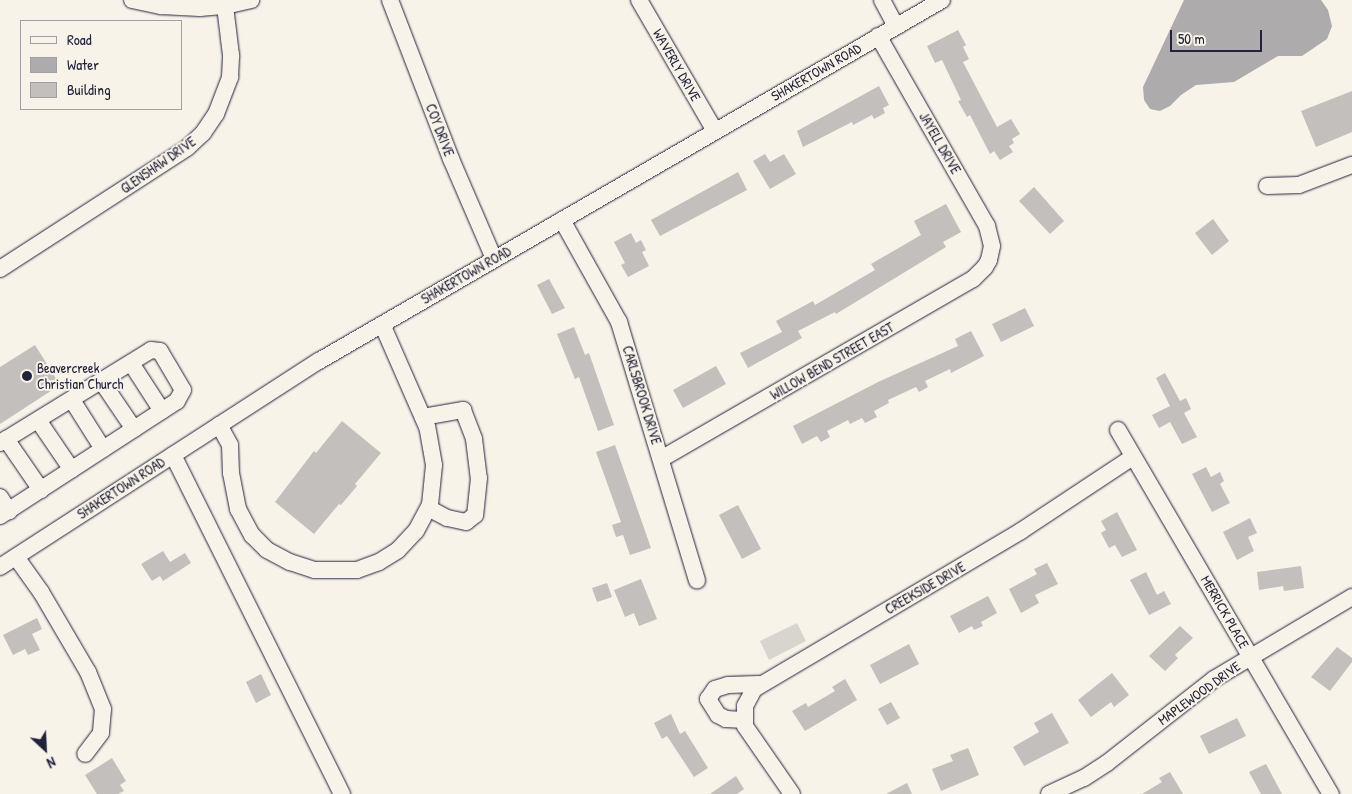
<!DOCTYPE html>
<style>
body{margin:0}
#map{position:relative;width:1352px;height:794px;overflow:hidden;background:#f7f3e8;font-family:"Patrick Hand",sans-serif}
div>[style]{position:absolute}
.green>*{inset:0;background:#d8d5cf}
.water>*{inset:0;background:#aeabad}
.building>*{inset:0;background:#c2bfbd}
.roads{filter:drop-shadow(0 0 1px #22223b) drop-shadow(0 0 1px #22223b)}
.minor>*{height:16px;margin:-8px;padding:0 8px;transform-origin:8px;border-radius:8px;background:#f7f3e8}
.dots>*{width:14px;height:14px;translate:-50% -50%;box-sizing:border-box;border:2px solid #f7f3e8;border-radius:50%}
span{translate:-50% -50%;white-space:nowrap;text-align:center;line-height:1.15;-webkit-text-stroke:4px #f7f3e8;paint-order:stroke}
.street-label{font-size:14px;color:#22223b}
.poi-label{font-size:14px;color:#22223b}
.left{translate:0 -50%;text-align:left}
.legend{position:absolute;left:20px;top:20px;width:162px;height:90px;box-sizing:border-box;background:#f7f3e8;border:1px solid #a29fa3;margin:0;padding:6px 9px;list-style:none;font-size:15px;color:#22223b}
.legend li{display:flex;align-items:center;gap:10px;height:25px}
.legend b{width:25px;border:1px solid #a29fa3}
.north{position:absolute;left:20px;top:724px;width:50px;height:50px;-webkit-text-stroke:4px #f7f3e8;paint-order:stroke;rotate:155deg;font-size:14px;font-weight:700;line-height:20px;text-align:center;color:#22223b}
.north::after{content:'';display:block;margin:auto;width:18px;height:22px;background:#22223b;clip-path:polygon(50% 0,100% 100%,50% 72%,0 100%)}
.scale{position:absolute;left:1170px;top:30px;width:92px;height:22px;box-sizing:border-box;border:2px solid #22223b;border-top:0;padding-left:6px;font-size:15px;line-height:18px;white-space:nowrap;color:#22223b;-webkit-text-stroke:4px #f7f3e8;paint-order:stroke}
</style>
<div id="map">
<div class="green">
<div style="clip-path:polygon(797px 623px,806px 641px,769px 660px,760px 641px)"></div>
</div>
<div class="water">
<div style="clip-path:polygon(1184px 0,1321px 0,1328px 10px,1332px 26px,1327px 39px,1302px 56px,1278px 56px,1234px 82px,1196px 85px,1181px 95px,1170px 106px,1160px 111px,1150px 109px,1144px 100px,1143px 87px)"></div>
</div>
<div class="building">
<div style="clip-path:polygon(958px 30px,966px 45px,963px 47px,969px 59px,963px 62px,997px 127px,1011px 119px,1020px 134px,1012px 139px,1014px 143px,1009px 146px,1013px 152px,1000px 160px,994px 151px,990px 154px,970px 115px,967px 117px,958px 101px,961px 100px,942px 60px,935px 63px,927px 46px)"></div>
<div style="clip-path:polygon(879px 86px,889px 105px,883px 108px,885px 113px,874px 119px,872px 115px,853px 125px,852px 122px,803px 147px,797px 131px)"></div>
<div style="clip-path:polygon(1352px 91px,1352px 132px,1316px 147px,1301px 111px)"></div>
<div style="clip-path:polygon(765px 154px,770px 162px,784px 154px,796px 174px,770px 189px,753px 161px)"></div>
<div style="clip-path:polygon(738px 172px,747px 190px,660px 236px,651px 220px)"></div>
<div style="clip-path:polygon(1034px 187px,1064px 221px,1050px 234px,1019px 201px)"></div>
<div style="clip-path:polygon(946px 204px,961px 232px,943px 242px,946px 247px,836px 314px,835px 312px,798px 331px,802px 338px,748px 368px,740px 353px,782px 332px,776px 321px,813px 301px,815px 305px,875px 270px,871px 264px,921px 235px,914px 221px)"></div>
<div style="clip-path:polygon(1213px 219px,1229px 241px,1212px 255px,1195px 233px)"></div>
<div style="clip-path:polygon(631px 233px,636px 243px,641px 240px,646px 250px,642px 252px,649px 266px,628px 277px,621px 265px,625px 263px,614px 242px)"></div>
<div style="clip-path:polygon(549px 279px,565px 308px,552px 314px,537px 285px)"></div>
<div style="clip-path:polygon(1025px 308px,1034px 326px,1001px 342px,992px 324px)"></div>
<div style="clip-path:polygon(574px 327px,585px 355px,589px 353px,614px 425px,598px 431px,579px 377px,575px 379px,557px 334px)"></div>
<div style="clip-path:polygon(971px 331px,984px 356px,951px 373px,950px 369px,925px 381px,928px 387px,919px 392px,916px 387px,888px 400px,889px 403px,874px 411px,877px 417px,865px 423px,862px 418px,850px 424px,848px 420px,827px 431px,830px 437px,821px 442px,817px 436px,802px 444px,793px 426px,878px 382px,958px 346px,955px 339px)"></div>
<div style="clip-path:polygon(35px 345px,60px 385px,0 424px,0 367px)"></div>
<div style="clip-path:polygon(716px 366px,726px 384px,683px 408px,673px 390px)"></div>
<div style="clip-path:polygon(1165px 373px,1180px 401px,1186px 398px,1191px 409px,1184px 413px,1197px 437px,1182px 444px,1170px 422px,1159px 428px,1152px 415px,1170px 406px,1156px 378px)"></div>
<div style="clip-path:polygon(342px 421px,381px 453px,355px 484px,357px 486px,341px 505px,339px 504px,314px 534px,275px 502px,314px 451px,316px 453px)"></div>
<div style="clip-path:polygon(615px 445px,651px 548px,630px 555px,623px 535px,616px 537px,612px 525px,621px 522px,596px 452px)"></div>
<div style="clip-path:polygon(1206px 467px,1211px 477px,1220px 472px,1224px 481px,1220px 484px,1230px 503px,1212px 512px,1192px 474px)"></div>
<div style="clip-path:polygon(738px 505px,761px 549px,742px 559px,719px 515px)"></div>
<div style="clip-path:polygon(1117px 512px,1137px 550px,1122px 557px,1115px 545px,1109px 548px,1101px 533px,1106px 530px,1101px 521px)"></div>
<div style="clip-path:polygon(1250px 518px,1257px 533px,1248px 537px,1254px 551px,1237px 560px,1223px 532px)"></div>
<div style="clip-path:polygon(163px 551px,170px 562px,185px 553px,191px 563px,163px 581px,160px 576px,152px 581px,141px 564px)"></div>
<div style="clip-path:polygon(1047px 563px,1058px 584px,1035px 595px,1039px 603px,1021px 613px,1009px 589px,1037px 574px,1034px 569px)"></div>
<div style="clip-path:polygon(1301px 566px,1304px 588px,1284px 591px,1283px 586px,1259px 590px,1257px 572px)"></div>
<div style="clip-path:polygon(1146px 572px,1157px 595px,1164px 591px,1171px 604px,1149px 615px,1130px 580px)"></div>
<div style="clip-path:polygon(641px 579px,657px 619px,639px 626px,634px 613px,625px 617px,614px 590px)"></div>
<div style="clip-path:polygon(607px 583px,612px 597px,597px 602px,592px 588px)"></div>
<div style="clip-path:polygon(988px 596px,997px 613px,981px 622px,983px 626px,974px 630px,972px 626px,959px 633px,950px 616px)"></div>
<div style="clip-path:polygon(37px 618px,42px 629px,32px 634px,40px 650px,28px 655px,25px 649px,13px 655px,3px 635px)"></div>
<div style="clip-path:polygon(1180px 626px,1193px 638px,1175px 655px,1178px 658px,1165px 671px,1149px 656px)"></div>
<div style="clip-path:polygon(909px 644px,919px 664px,880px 684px,870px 665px)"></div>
<div style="clip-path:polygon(1337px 647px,1352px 658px,1352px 662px,1330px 691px,1311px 677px)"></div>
<div style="clip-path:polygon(1112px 673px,1129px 695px,1114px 707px,1111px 702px,1091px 717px,1078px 700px)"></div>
<div style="clip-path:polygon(261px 674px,271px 695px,256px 703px,246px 682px)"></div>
<div style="clip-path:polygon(845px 679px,857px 700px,805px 731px,792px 711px,806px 703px,808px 707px,835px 691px,832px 687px)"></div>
<div style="clip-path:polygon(891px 702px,900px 718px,887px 725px,878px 709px)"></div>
<div style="clip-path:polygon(1052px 713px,1069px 743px,1024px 766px,1013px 747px,1039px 732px,1034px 723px)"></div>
<div style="clip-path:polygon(671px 714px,680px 734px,685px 731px,708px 768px,694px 777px,667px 736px,662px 739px,654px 723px)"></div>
<div style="clip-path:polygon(1237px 718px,1246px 736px,1209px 754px,1200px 736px)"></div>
<div style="clip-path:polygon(968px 748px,979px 775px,941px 791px,932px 769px,953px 761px,950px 755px)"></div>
<div style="clip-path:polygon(112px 758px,126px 781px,120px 785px,124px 791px,118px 794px,97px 794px,85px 775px)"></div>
<div style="clip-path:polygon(1266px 764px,1282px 794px,1261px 794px,1249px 772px)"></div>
<div style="clip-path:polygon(1170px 772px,1183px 794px,1142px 794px,1162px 782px,1159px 778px)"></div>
<div style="clip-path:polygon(736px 776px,744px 789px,737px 794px,710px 794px)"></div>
<div style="clip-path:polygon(907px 783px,912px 794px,886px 794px)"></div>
</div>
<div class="roads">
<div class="minor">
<div style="left:132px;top:0;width:30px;rotate:12deg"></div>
<div style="left:161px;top:6px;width:39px;rotate:3deg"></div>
<div style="left:200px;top:8px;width:25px;rotate:-5deg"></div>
<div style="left:225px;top:6px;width:27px;rotate:-13deg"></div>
<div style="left:390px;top:0;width:170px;rotate:69deg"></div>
<div style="left:451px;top:159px;width:109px;rotate:66.7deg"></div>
<div style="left:639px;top:0;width:151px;rotate:59.9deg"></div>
<div style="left:882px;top:0;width:30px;rotate:62deg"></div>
<div style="left:1267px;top:186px;width:32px;rotate:-2deg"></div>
<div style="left:1299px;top:185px;width:57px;rotate:-20.7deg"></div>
<div style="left:562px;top:220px;width:117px;rotate:60.8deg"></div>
<div style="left:619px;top:322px;width:270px;rotate:73.2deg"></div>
<div style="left:0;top:269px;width:223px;rotate:-32.9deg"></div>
<div style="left:187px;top:148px;width:22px;rotate:-43deg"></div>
<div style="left:203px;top:133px;width:23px;rotate:-56deg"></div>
<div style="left:216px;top:114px;width:40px;rotate:-69deg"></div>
<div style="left:230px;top:77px;width:22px;rotate:-87deg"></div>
<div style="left:231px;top:55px;width:49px;rotate:-97deg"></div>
<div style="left:131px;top:363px;width:57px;rotate:57.1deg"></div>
<div style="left:102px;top:382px;width:57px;rotate:55.8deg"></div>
<div style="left:72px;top:400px;width:58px;rotate:57.7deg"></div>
<div style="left:423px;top:417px;width:41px;rotate:-9.9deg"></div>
<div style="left:463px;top:410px;width:31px;rotate:69deg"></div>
<div style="left:474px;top:439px;width:39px;rotate:83deg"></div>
<div style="left:479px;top:478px;width:37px;rotate:96deg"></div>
<div style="left:475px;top:515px;width:11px;rotate:142deg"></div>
<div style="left:466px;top:522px;width:19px;rotate:-168deg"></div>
<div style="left:447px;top:518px;width:21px;rotate:-152deg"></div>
<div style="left:38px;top:420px;width:60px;rotate:55.8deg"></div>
<div style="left:219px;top:425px;width:23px;rotate:61deg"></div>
<div style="left:230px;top:445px;width:28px;rotate:88deg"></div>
<div style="left:231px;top:473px;width:37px;rotate:79deg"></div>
<div style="left:238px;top:509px;width:30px;rotate:62deg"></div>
<div style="left:252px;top:535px;width:21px;rotate:45deg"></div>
<div style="left:267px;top:550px;width:26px;rotate:28deg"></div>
<div style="left:290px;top:562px;width:26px;rotate:18deg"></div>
<div style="left:315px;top:570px;width:42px"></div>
<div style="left:357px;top:570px;width:23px;rotate:-20deg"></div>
<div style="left:379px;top:562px;width:22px;rotate:-32deg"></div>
<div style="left:398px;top:550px;width:26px;rotate:-47deg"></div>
<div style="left:416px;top:531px;width:30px;rotate:-62deg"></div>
<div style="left:430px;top:505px;width:40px;rotate:-84.3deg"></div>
<div style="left:434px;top:465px;width:39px;rotate:-100deg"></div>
<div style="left:427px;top:427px;width:112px;rotate:-113.6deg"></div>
<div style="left:1118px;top:430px;width:422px;rotate:59.7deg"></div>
<div style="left:6px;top:439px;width:62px;rotate:55.5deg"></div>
<div style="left:0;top:443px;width:177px;rotate:-31.6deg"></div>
<div style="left:151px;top:350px;width:9px;rotate:6deg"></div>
<div style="left:160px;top:351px;width:45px;rotate:59.5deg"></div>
<div style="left:183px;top:390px;width:13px;rotate:119deg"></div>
<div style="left:177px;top:401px;width:211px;rotate:147deg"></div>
<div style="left:173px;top:455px;width:379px;rotate:63.5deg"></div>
<div style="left:661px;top:459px;width:360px;rotate:-30deg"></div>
<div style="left:973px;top:279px;width:17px;rotate:-45deg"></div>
<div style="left:985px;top:267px;width:8px;rotate:-60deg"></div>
<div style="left:989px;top:260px;width:14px;rotate:-78deg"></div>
<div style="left:992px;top:246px;width:21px;rotate:-104deg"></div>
<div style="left:987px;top:226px;width:219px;rotate:-119.8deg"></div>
<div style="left:0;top:497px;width:17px;rotate:57deg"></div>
<div style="left:16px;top:557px;width:43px;rotate:54.5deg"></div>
<div style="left:41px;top:592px;width:93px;rotate:59.6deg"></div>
<div style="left:88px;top:672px;width:40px;rotate:68deg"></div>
<div style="left:103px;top:709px;width:24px;rotate:95deg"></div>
<div style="left:101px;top:733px;width:26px;rotate:127deg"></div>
<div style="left:0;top:567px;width:380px;rotate:-32.9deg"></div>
<div style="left:319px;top:361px;width:720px;rotate:-30.09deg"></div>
<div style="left:744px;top:720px;width:18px;rotate:-177deg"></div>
<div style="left:726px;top:719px;width:9px;rotate:-153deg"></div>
<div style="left:718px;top:715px;width:19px;rotate:-122deg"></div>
<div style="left:708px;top:699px;width:12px;rotate:-55deg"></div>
<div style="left:715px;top:689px;width:14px;rotate:-17deg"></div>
<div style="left:728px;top:685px;width:31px;rotate:-2deg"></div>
<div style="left:792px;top:794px;width:83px;rotate:-124.7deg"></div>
<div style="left:745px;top:726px;width:20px;rotate:-90deg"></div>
<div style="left:745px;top:706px;width:19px;rotate:-62deg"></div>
<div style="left:754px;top:689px;width:310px;rotate:-30.6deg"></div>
<div style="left:1021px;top:531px;width:134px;rotate:-33.5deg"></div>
<div style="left:1049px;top:794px;width:38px;rotate:-25deg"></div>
<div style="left:1084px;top:778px;width:27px;rotate:-33deg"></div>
<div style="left:1107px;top:763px;width:136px;rotate:-38.1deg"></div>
<div style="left:1214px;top:679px;width:161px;rotate:-30.7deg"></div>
</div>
</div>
<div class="dots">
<div style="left:27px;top:376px;background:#22223b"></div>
</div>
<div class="street-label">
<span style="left:677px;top:65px;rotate:60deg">WAVERLY DRIVE</span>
<span style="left:816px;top:72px;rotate:-30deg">SHAKERTOWN ROAD</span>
<span style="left:440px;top:130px;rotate:69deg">COY DRIVE</span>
<span style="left:940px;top:143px;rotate:60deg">JAYELL DRIVE</span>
<span style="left:158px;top:165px;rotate:-35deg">GLENSHAW DRIVE</span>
<span style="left:466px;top:275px;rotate:-30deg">SHAKERTOWN ROAD</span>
<span style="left:832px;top:361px;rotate:-30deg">WILLOW BEND STREET EAST</span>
<span style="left:642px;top:395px;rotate:73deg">CARLSBROOK DRIVE</span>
<span style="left:121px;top:488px;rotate:-33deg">SHAKERTOWN ROAD</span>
<span style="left:925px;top:588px;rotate:-30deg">CREEKSIDE DRIVE</span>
<span style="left:1225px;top:612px;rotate:60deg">MERRICK PLACE</span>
<span style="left:1199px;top:693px;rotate:-36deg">MAPLEWOOD DRIVE</span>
</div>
<div class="poi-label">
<span class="left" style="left:37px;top:376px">Beavercreek<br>Christian Church</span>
</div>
<ul class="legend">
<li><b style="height:6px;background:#f7f3e8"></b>Road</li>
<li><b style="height:14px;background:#aeabad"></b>Water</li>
<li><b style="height:14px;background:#c2bfbd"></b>Building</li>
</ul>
<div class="north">N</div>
<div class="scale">50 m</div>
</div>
